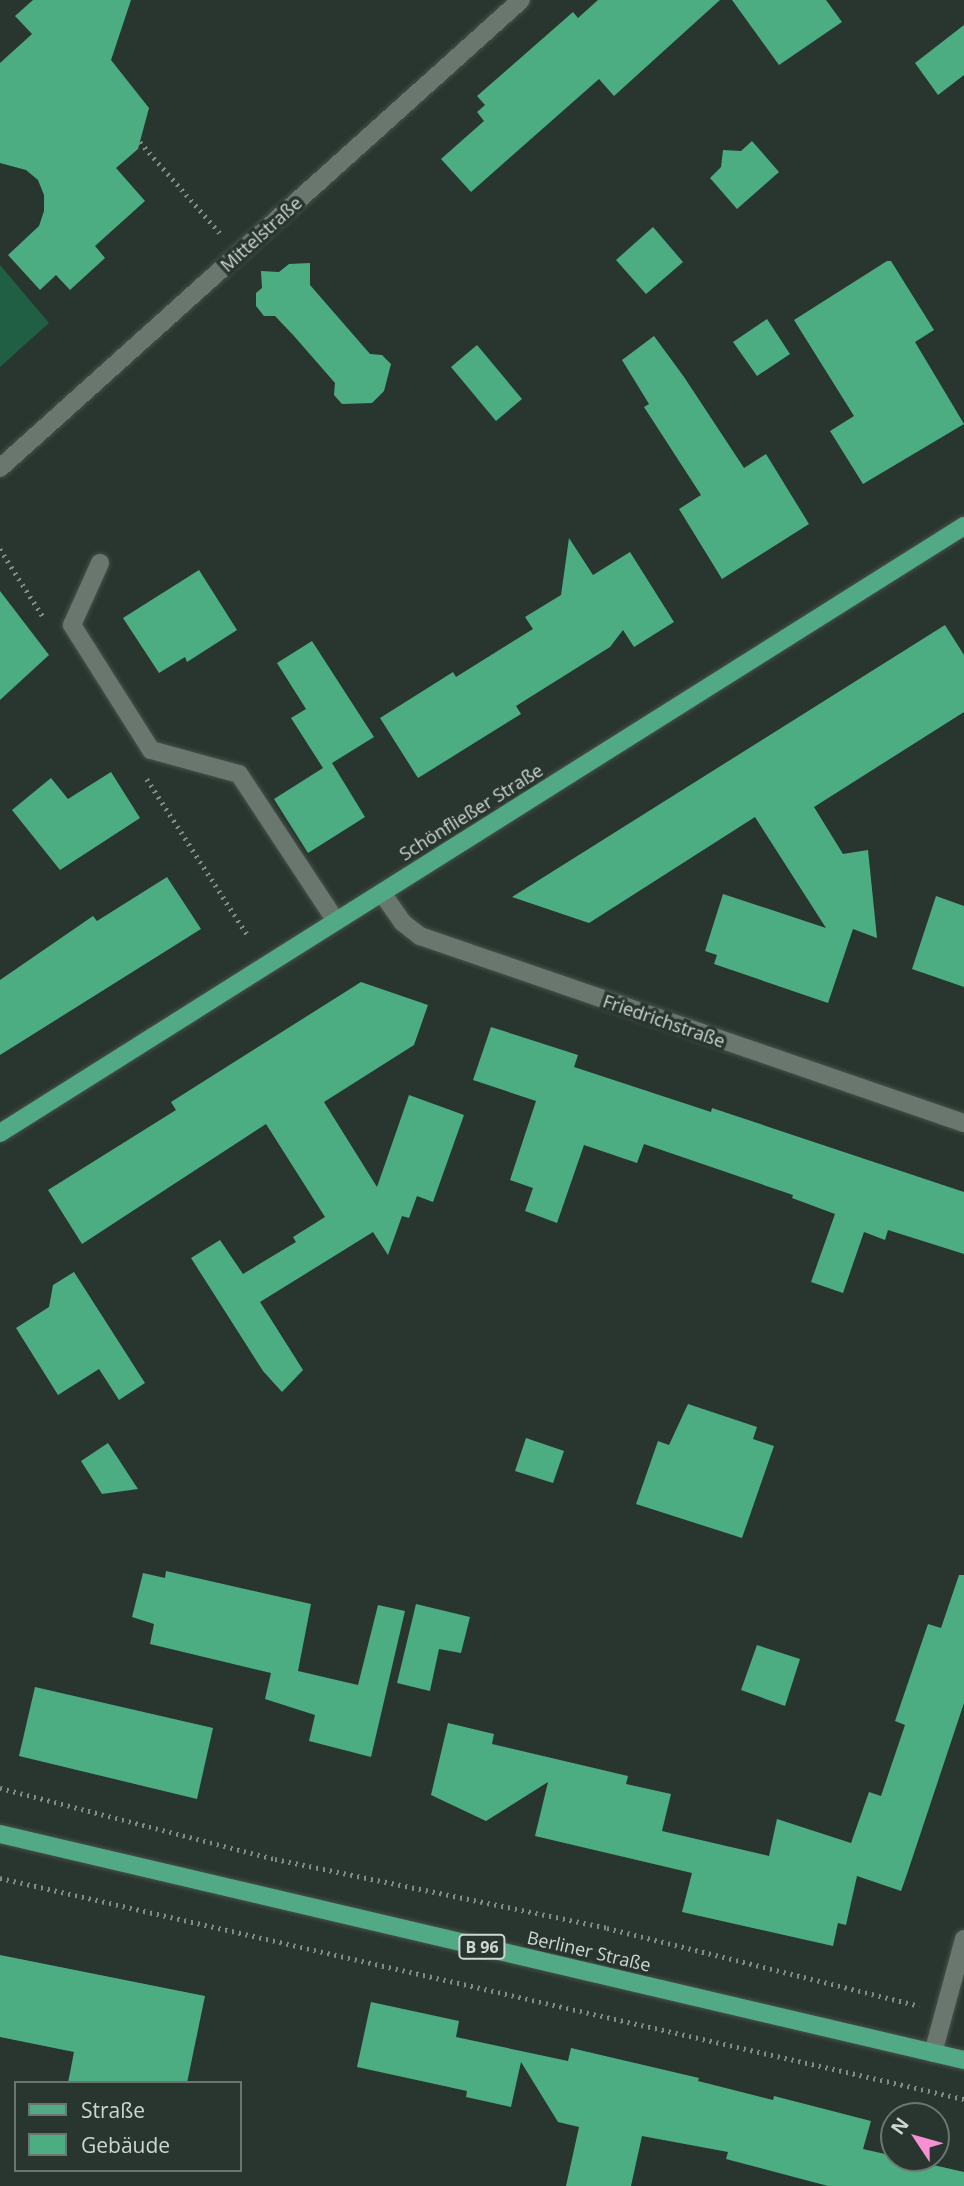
<!DOCTYPE html>
<meta charset="utf-8">
<style>
body{margin:0}
#map{position:relative;width:964px;height:2186px;overflow:hidden;background:#29362f;font-family:"Open Sans",sans-serif}
div>[style]{position:absolute}
.green>*{inset:0;background:#215f45}
.building>*{inset:0;background:#4dad82}
.path>*{height:4.5px;margin-top:-2.25px;transform-origin:0;background:repeating-linear-gradient(90deg,#828c86 0 2px,transparent 0 7px)}
.roads{filter:drop-shadow(0 0 2px #46514b) drop-shadow(0 0 2px #46514b)}
.minor>*{height:18px;margin:-9px;padding:0 9px;transform-origin:9px;border-radius:9px;background:#69776f}
.major>*{height:18px;margin:-9px;padding:0 9px;transform-origin:9px;border-radius:9px;background:#52a985}
span{translate:-50% -50%;white-space:nowrap;text-align:center;line-height:1.15;-webkit-text-stroke:7px #29362f;paint-order:stroke}
.shield-label span{padding:2px 5px;background:#29362f;border:2px solid;border-radius:5px;-webkit-text-stroke-width:0}
.shield-label{font-size:16px;color:#ced6d1;font-weight:700}
.street-label{font-size:18px;color:#ced6d1}
.legend{position:absolute;left:14px;top:2081px;width:228px;height:91px;box-sizing:border-box;background:#29362f;border:2px solid #6b7670;margin:0;padding:9px 12px;list-style:none;font-size:21px;color:#ced6d1}
.legend li{display:flex;align-items:center;gap:14px;height:35px}
.legend b{width:35px;border:2px solid #6b7670}
.north{position:absolute;left:880px;top:2102px;width:70px;height:70px;box-sizing:border-box;background:#29362f;border:2px solid #6b7670;border-radius:50%;rotate:306deg;font-size:19px;font-weight:700;line-height:28px;text-align:center;color:#ced6d1}
.north::after{content:'';display:block;margin:auto;width:24px;height:32px;background:#f590d1;clip-path:polygon(50% 0,100% 100%,50% 72%,0 100%)}
</style>
<div id="map">
<div class="green">
<div style="clip-path:polygon(0 265px,49px 323px,0 367px)"></div>
</div>
<div class="building">
<div style="clip-path:polygon(33px 0,131px 0,111px 60px,149px 108px,138px 149px,116px 168px,145px 201px,95px 246px,105px 258px,70px 290px,56px 275px,40px 290px,8px 255px,39px 226px,44px 211px,44px 195px,38px 180px,26px 170px,0 163px,0 63px,32px 34px,15px 16px)"></div>
<div style="clip-path:polygon(598px 0,720px 0,614px 96px,599px 79px,471px 192px,441px 159px,484px 121px,477px 112px,485px 105px,477px 96px,573px 12px,578px 18px)"></div>
<div style="clip-path:polygon(732px 0,826px 0,842px 22px,779px 65px)"></div>
<div style="clip-path:polygon(964px 25px,964px 75px,938px 95px,915px 63px)"></div>
<div style="clip-path:polygon(752px 141px,779px 172px,737px 209px,710px 178px,721px 167px,723px 150px,741px 151px)"></div>
<div style="clip-path:polygon(653px 227px,683px 262px,646px 294px,616px 260px)"></div>
<div style="clip-path:polygon(887px 261px,891px 261px,934px 330px,915px 342px,964px 424px,863px 484px,830px 431px,854px 416px,794px 320px)"></div>
<div style="clip-path:polygon(310px 263px,310px 285px,370px 354px,382px 355px,391px 364px,384px 391px,372px 403px,342px 404px,334px 395px,335px 383px,294px 336px,275px 316px,264px 316px,256px 306px,256px 293px,262px 288px,261px 271px,279px 272px,289px 264px)"></div>
<div style="clip-path:polygon(767px 319px,790px 354px,757px 376px,733px 342px)"></div>
<div style="clip-path:polygon(654px 336px,684px 377px,744px 468px,766px 454px,809px 524px,722px 579px,679px 509px,701px 495px,644px 407px,649px 404px,622px 360px)"></div>
<div style="clip-path:polygon(477px 345px,522px 399px,496px 421px,451px 367px)"></div>
<div style="clip-path:polygon(569px 538px,593px 575px,630px 552px,674px 622px,634px 647px,623px 630px,610px 647px,516px 706px,521px 714px,418px 778px,380px 718px,453px 672px,456px 677px,533px 629px,525px 617px,561px 595px)"></div>
<div style="clip-path:polygon(199px 570px,237px 630px,187px 662px,185px 657px,159px 673px,123px 618px)"></div>
<div style="clip-path:polygon(0 591px,49px 655px,0 700px)"></div>
<div style="clip-path:polygon(945px 625px,964px 655px,964px 712px,814px 807px,843px 854px,868px 850px,877px 938px,853px 929px,828px 1003px,714px 964px,717px 955px,705px 951px,723px 894px,826px 928px,755px 817px,589px 923px,512px 897px)"></div>
<div style="clip-path:polygon(312px 641px,374px 737px,332px 763px,365px 817px,308px 853px,274px 799px,323px 768px,291px 718px,306px 709px,277px 663px)"></div>
<div style="clip-path:polygon(111px 772px,140px 818px,60px 870px,12px 810px,51px 778px,68px 799px)"></div>
<div style="clip-path:polygon(167px 877px,201px 929px,0 1055px,0 980px,93px 916px,97px 921px)"></div>
<div style="clip-path:polygon(936px 896px,964px 906px,964px 987px,912px 969px)"></div>
<div style="clip-path:polygon(361px 982px,428px 1005px,414px 1045px,324px 1102px,377px 1187px,409px 1095px,464px 1115px,433px 1202px,417px 1196px,409px 1218px,402px 1216px,388px 1255px,373px 1232px,260px 1302px,303px 1370px,282px 1392px,263px 1371px,191px 1258px,220px 1240px,243px 1274px,296px 1242px,293px 1237px,325px 1217px,266px 1124px,82px 1244px,48px 1190px,176px 1110px,171px 1102px)"></div>
<div style="clip-path:polygon(491px 1027px,578px 1055px,574px 1067px,711px 1112px,712px 1108px,964px 1192px,964px 1254px,888px 1230px,885px 1240px,864px 1232px,843px 1293px,811px 1282px,835px 1214px,792px 1198px,793px 1195px,644px 1144px,637px 1163px,584px 1145px,557px 1223px,525px 1211px,533px 1188px,510px 1180px,536px 1101px,473px 1080px)"></div>
<div style="clip-path:polygon(74px 1272px,145px 1383px,119px 1400px,99px 1369px,58px 1395px,16px 1328px,49px 1307px,53px 1285px)"></div>
<div style="clip-path:polygon(688px 1404px,757px 1427px,753px 1439px,774px 1446px,742px 1538px,636px 1504px,658px 1441px,669px 1445px)"></div>
<div style="clip-path:polygon(526px 1438px,564px 1451px,553px 1483px,515px 1471px)"></div>
<div style="clip-path:polygon(108px 1443px,138px 1489px,102px 1494px,81px 1461px)"></div>
<div style="clip-path:polygon(166px 1571px,311px 1604px,298px 1671px,358px 1685px,378px 1605px,405px 1611px,371px 1757px,309px 1741px,315px 1715px,265px 1699px,271px 1673px,150px 1644px,154px 1624px,132px 1617px,143px 1573px,165px 1578px)"></div>
<div style="clip-path:polygon(959px 1575px,964px 1575px,964px 1703px,906px 1877px,901px 1891px,857px 1876px,846px 1925px,838px 1923px,833px 1946px,682px 1912px,692px 1873px,535px 1836px,548px 1782px,486px 1821px,431px 1795px,448px 1723px,494px 1734px,492px 1744px,628px 1776px,626px 1784px,671px 1794px,662px 1831px,769px 1856px,777px 1819px,851px 1843px,869px 1792px,881px 1796px,905px 1725px,895px 1721px,928px 1624px,941px 1628px)"></div>
<div style="clip-path:polygon(416px 1604px,470px 1617px,461px 1653px,439px 1649px,430px 1691px,397px 1683px)"></div>
<div style="clip-path:polygon(757px 1645px,800px 1659px,785px 1706px,741px 1690px)"></div>
<div style="clip-path:polygon(35px 1687px,213px 1728px,197px 1799px,19px 1756px)"></div>
<div style="clip-path:polygon(0 1955px,205px 1996px,187px 2083px,68px 2083px,74px 2052px,0 2037px)"></div>
<div style="clip-path:polygon(371px 2002px,459px 2021px,456px 2037px,568px 2061px,571px 2048px,699px 2078px,698px 2081px,773px 2100px,774px 2096px,871px 2121px,863px 2149px,964px 2172px,964px 2186px,828px 2186px,726px 2159px,728px 2152px,642px 2136px,631px 2186px,566px 2186px,579px 2127px,558px 2122px,521px 2062px,511px 2107px,466px 2097px,467px 2091px,357px 2067px)"></div>
</div>
<div class="path">
<div style="left:140px;top:142px;width:121px;rotate:48.7deg"></div>
<div style="left:0;top:549px;width:82px;rotate:57.5deg"></div>
<div style="left:147px;top:779px;width:188px;rotate:57.2deg"></div>
<div style="left:0;top:1788px;width:284px;rotate:14.5deg"></div>
<div style="left:275px;top:1859px;width:339px;rotate:11.7deg"></div>
<div style="left:607px;top:1928px;width:322px;rotate:14deg"></div>
<div style="left:0;top:1878px;width:989px;rotate:12.91deg"></div>
</div>
<div class="roads">
<div class="minor">
<div style="left:0;top:468px;width:700px;rotate:-41.93deg"></div>
<div style="left:100px;top:563px;width:68px;rotate:114.3deg"></div>
<div style="left:72px;top:625px;width:148px;rotate:57.7deg"></div>
<div style="left:151px;top:750px;width:91px;rotate:15.3deg"></div>
<div style="left:239px;top:774px;width:176px;rotate:56.6deg"></div>
<div style="left:382px;top:893px;width:35px;rotate:55deg"></div>
<div style="left:402px;top:922px;width:23px;rotate:38deg"></div>
<div style="left:420px;top:936px;width:575px;rotate:18.97deg"></div>
<div style="left:933px;top:2053px;width:118px;rotate:-74.8deg"></div>
</div>
<div class="major">
<div style="left:0;top:1133px;width:1139px;rotate:-32.2deg"></div>
<div style="left:0;top:1834px;width:990px;rotate:13.19deg"></div>
</div>
</div>
<div class="shield-label">
<span style="left:482px;top:1947px">B 96</span>
</div>
<div class="street-label">
<span style="left:261px;top:234px;rotate:-42deg">Mittelstraße</span>
<span style="left:471px;top:812px;rotate:-32deg">Schönfließer Straße</span>
<span style="left:664px;top:1021px;rotate:19deg">Friedrichstraße</span>
<span style="left:589px;top:1951px;rotate:13deg">Berliner Straße</span>
</div>
<ul class="legend">
<li><b style="height:9px;background:#52a985"></b>Straße</li>
<li><b style="height:19px;background:#4dad82"></b>Gebäude</li>
</ul>
<div class="north">N</div>
</div>
